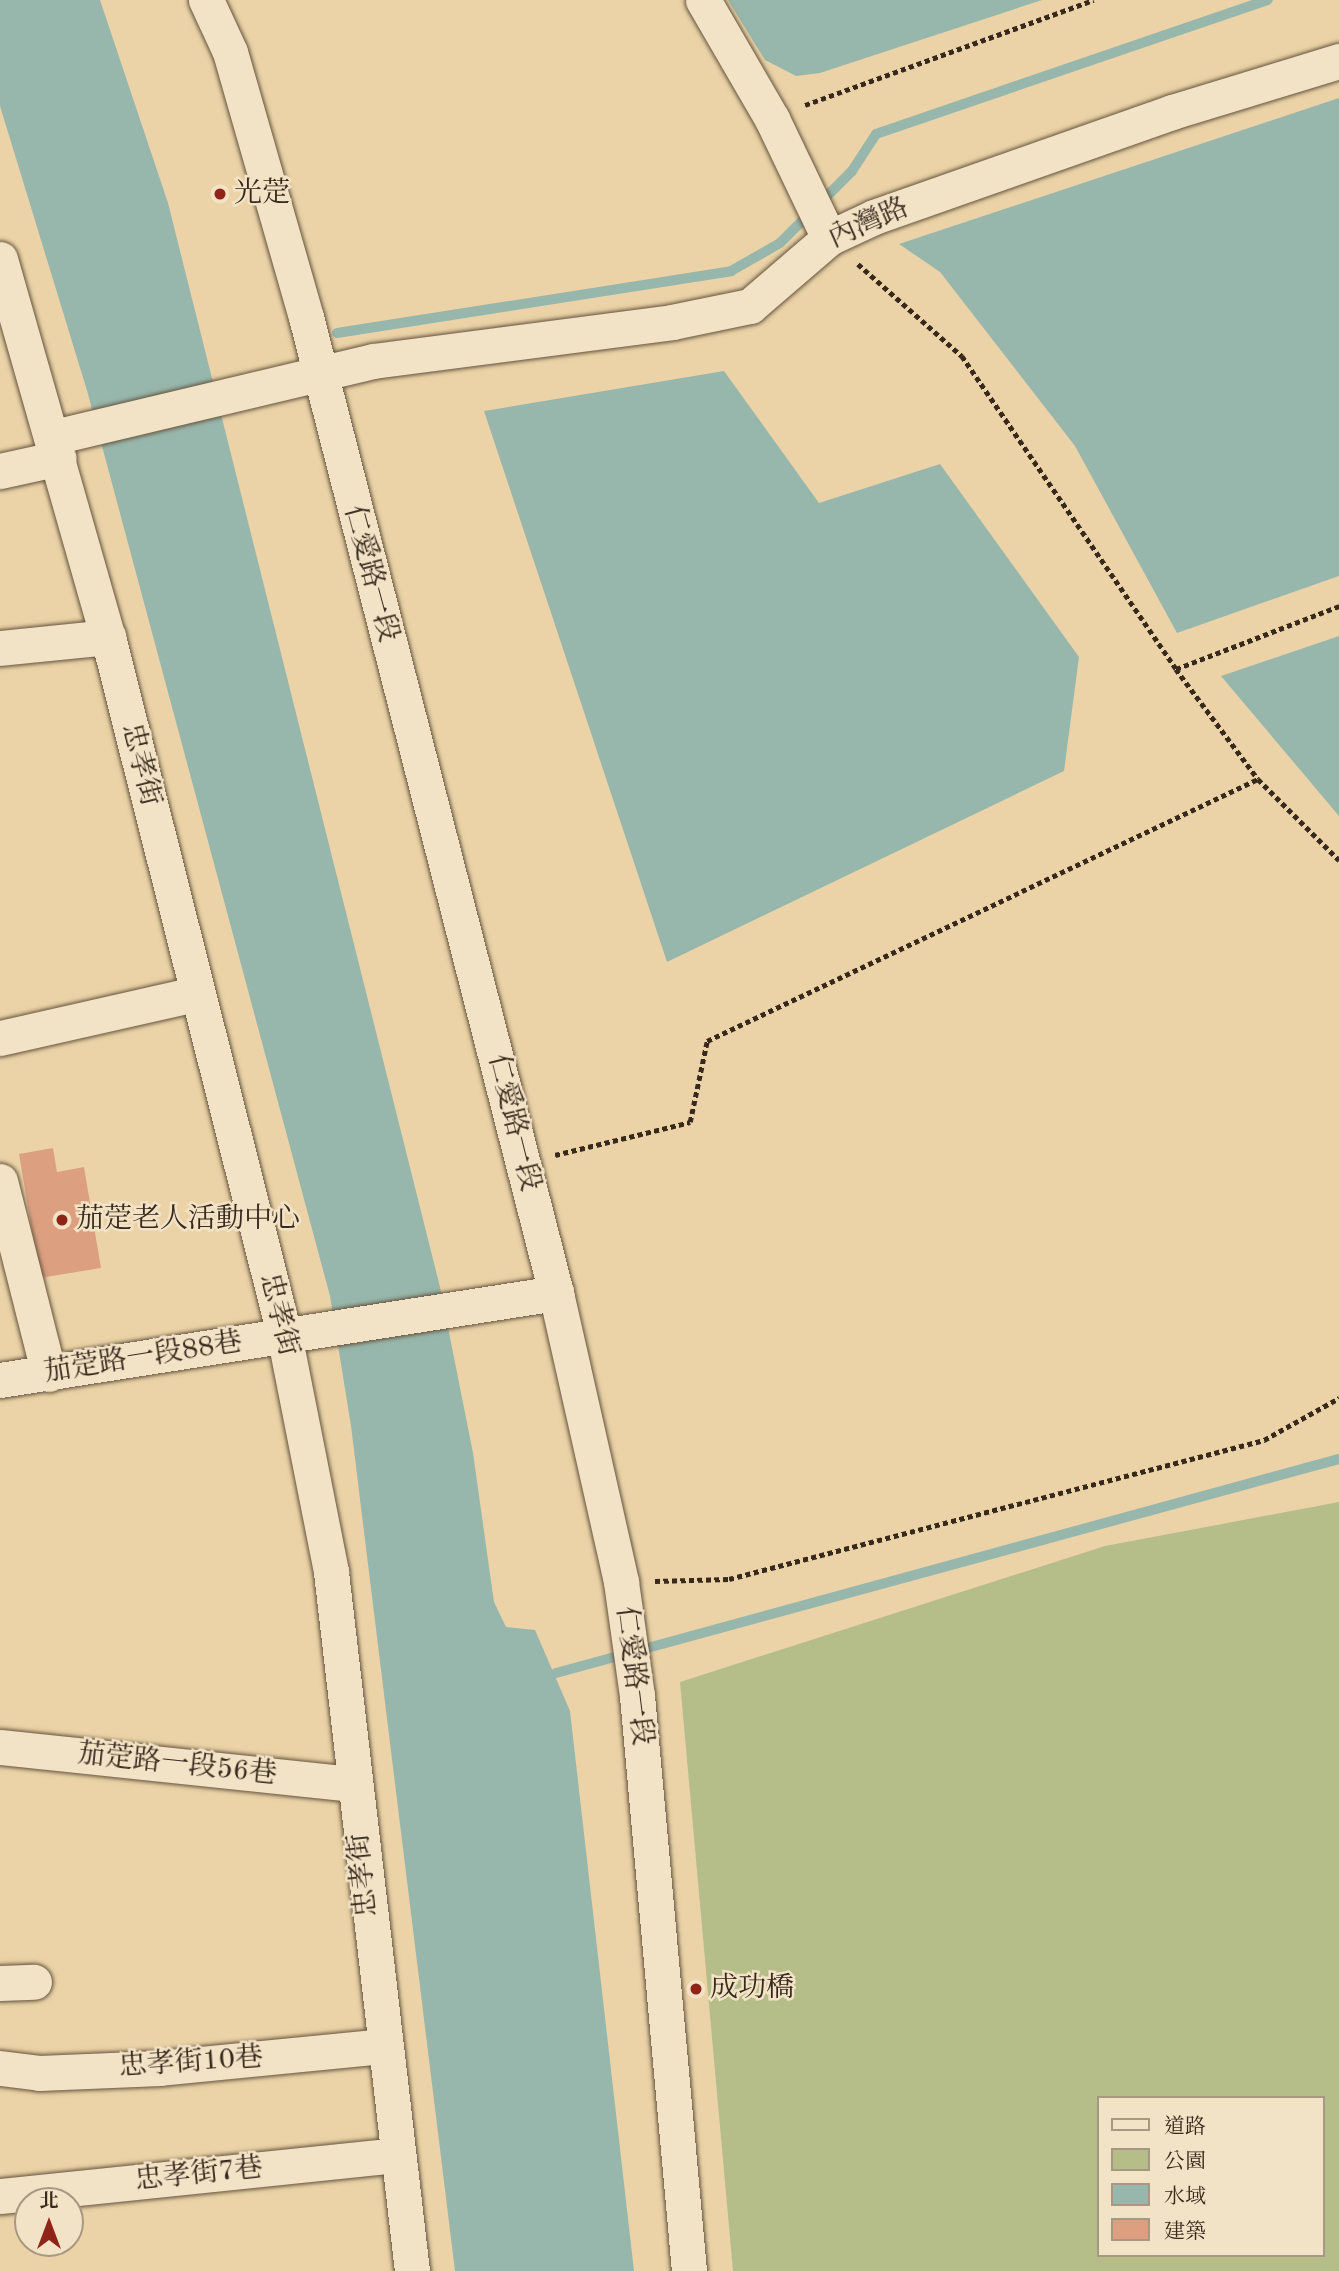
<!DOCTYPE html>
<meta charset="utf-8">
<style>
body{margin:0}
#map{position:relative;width:1339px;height:2271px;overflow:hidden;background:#ebd3a7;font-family:"Old Standard TT","Noto Serif TC",serif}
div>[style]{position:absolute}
.green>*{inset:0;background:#b5bd89}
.water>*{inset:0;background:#98b7ac}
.stream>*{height:10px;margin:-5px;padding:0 5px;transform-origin:5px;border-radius:5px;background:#98b7ac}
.building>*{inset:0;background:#dca080}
.path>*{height:4.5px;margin-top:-2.25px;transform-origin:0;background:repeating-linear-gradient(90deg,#37291b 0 5px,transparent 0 8.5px)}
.roads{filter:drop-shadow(0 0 2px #64543e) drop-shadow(0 0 2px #64543e)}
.minor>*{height:35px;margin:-17.5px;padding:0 17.5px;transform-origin:17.5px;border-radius:17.5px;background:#f2e2c6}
.dots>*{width:19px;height:19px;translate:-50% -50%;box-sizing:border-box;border:4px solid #f2e2c6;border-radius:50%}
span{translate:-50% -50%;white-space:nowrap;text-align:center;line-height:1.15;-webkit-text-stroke:5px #f2e2c6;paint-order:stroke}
.poi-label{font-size:28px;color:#37291b}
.left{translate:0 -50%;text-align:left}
.street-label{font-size:28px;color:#37291b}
.legend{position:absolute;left:1097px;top:2096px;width:228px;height:161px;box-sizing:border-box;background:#f2e2c6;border:2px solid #a79882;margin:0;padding:9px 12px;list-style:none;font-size:21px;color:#37291b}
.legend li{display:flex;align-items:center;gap:14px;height:35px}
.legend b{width:35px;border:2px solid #a79882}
.north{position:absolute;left:14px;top:2187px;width:70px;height:70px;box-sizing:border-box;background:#f2e2c6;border:2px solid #a79882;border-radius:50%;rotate:0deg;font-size:19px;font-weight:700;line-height:28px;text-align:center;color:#37291b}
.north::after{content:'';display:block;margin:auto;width:24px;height:32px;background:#8f2418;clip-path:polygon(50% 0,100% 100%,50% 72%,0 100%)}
</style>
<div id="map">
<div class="green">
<div style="clip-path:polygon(evenodd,1339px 1502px,1339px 2271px,733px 2271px,680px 1682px,1105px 1546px,1339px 1502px,1099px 2098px,1323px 2098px,1323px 2255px,1099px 2255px,1099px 2098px)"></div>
</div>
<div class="water">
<div style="clip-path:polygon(0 0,100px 0,168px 203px,440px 1287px,473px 1453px,494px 1602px,506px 1627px,535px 1630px,570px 1711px,634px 2271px,455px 2271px,351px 1426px,330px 1296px,88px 394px,0 106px)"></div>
<div style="clip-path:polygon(728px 0,1042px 0,820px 73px,796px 76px,765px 60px)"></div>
<div style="clip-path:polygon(1339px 98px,1339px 576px,1177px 633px,1075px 446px,940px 272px,899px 244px)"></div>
<div style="clip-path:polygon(724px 371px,819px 503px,940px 464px,1079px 657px,1064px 771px,667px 962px,484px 411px)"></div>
<div style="clip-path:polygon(1339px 636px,1339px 816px,1221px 676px)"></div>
</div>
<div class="stream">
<div style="left:337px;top:333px;width:399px;rotate:-8.9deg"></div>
<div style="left:731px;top:271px;width:56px;rotate:-29.7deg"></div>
<div style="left:780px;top:243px;width:102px;rotate:-45deg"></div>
<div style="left:852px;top:171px;width:44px;rotate:-57deg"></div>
<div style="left:876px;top:134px;width:414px;rotate:-18.9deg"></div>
<div style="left:556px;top:1673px;width:812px;rotate:-15.29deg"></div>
</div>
<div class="building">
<div style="clip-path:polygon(53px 1148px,57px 1172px,84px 1167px,101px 1268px,40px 1278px,19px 1154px)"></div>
</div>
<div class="path">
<div style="left:805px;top:105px;width:307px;rotate:-20deg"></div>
<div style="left:858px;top:264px;width:139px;rotate:41.5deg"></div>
<div style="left:962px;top:356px;width:379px;rotate:55.6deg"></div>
<div style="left:1176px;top:669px;width:137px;rotate:53.3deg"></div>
<div style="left:1258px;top:779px;width:115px;rotate:45deg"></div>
<div style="left:1176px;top:669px;width:175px;rotate:-21.1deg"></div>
<div style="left:555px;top:1155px;width:139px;rotate:-13.7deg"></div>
<div style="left:690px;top:1122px;width:83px;rotate:-78.1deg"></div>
<div style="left:707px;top:1041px;width:610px;rotate:-25.43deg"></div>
<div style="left:655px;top:1581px;width:74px;rotate:-1.5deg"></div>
<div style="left:729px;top:1579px;width:553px;rotate:-14.56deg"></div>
<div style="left:1264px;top:1440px;width:86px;rotate:-29.2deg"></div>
</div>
<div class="roads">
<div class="minor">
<div style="left:206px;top:0;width:57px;rotate:65.2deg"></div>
<div style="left:230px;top:52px;width:276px;rotate:74deg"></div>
<div style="left:306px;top:317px;width:1008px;rotate:75.63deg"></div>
<div style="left:556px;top:1293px;width:296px;rotate:77.3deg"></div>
<div style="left:621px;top:1582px;width:115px;rotate:82deg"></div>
<div style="left:637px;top:1696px;width:577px;rotate:84.83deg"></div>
<div style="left:703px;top:0;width:138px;rotate:59.9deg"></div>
<div style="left:772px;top:119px;width:132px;rotate:64.4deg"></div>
<div style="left:0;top:259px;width:393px;rotate:74.1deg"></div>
<div style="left:108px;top:637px;width:719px;rotate:75.83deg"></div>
<div style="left:284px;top:1334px;width:243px;rotate:78.8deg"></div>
<div style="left:331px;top:1572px;width:704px;rotate:83.39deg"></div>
<div style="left:54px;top:437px;width:328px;rotate:-13.4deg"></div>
<div style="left:373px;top:361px;width:302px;rotate:-7.4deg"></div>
<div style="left:672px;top:322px;width:80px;rotate:-11.6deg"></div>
<div style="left:750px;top:306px;width:104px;rotate:-40.7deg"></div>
<div style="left:829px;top:238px;width:50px;rotate:-25deg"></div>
<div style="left:874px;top:217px;width:316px;rotate:-19.4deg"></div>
<div style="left:1172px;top:112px;width:175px;rotate:-17deg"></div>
<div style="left:0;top:471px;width:60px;rotate:-12.4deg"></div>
<div style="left:0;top:648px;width:109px;rotate:-5.8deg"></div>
<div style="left:0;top:1038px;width:200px;rotate:-12.7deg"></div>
<div style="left:0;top:1181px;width:199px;rotate:75.8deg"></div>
<div style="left:0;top:1380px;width:563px;rotate:-8.89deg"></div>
<div style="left:0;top:1747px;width:355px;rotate:6deg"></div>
<div style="left:0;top:1983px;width:34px;rotate:-2deg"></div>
<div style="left:0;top:2068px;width:39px;rotate:7deg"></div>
<div style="left:39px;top:2073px;width:121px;rotate:-2.4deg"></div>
<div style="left:160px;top:2068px;width:224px;rotate:-5.6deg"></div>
<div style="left:0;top:2196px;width:400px;rotate:-5.9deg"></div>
</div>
</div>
<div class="dots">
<div style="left:220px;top:194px;background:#8f2418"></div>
<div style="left:62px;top:1220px;background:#8f2418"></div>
<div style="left:696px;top:1989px;background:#8f2418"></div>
</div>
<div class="poi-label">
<span class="left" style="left:234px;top:194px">光萣</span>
<span class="left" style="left:76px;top:1220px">茄萣老人活動中心</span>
<span class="left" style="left:710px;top:1989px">成功橋</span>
</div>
<div class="street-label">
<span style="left:869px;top:224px;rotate:-24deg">內灣路</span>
<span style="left:370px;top:574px;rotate:75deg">仁愛路一段</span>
<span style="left:140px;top:765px;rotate:76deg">忠孝街</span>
<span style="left:513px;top:1123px;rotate:76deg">仁愛路一段</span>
<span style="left:278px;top:1315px;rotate:76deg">忠孝街</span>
<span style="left:143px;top:1358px;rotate:-9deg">茄萣路一段88巷</span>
<span style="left:633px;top:1676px;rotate:83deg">仁愛路一段</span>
<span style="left:177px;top:1765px;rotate:6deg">茄萣路一段56巷</span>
<span style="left:364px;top:1875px;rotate:-96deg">忠孝街</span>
<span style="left:191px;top:2063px;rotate:-4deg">忠孝街10巷</span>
<span style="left:199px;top:2175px;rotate:-6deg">忠孝街7巷</span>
</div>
<ul class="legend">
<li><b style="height:9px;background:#f2e2c6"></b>道路</li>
<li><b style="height:19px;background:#b5bd89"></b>公園</li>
<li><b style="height:19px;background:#98b7ac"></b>水域</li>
<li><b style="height:19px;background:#dca080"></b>建築</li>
</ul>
<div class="north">北</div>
</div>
